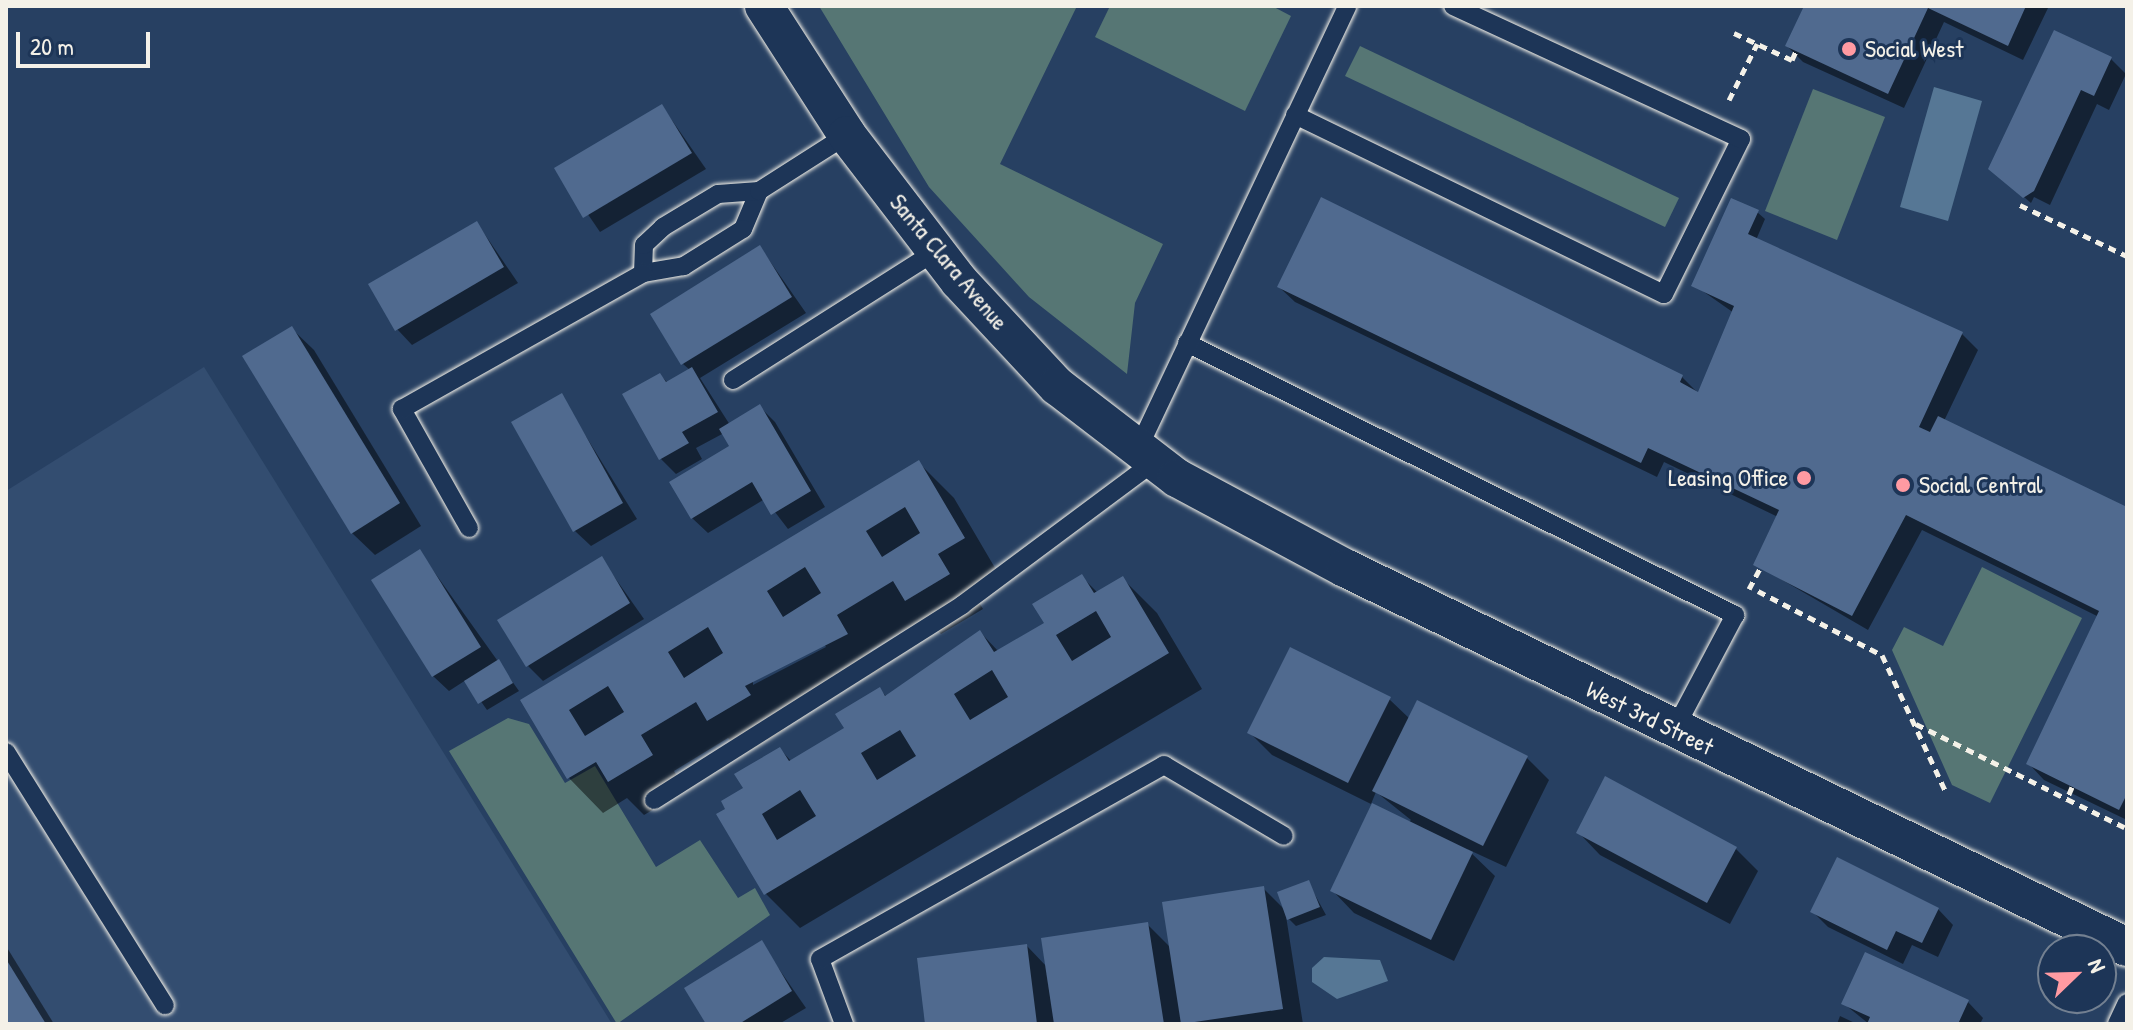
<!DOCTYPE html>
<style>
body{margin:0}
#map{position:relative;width:2133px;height:1030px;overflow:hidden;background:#274062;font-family:"Patrick Hand",sans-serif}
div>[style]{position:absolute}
.built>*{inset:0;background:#334d70}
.green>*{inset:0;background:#567674}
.water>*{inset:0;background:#567795}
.shadow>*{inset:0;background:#0007}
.building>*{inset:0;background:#506a8f}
.path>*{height:5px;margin-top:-2.5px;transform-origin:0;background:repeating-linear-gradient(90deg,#f4f1e8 0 8px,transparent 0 14px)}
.roads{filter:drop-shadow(0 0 2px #f4f1e8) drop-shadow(0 0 2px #f4f1e8)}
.service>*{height:18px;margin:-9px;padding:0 9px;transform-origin:9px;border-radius:9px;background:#1d3557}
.minor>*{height:38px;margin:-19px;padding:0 19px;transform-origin:19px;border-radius:19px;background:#1d3557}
.dots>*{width:22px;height:22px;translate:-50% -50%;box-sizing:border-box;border:4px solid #1d3557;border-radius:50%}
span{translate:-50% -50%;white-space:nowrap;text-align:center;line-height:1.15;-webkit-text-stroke:6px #1d3557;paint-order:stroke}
.poi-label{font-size:24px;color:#f4f1e8}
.left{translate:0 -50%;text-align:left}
.right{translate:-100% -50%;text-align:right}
.street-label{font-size:24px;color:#f4f1e8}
.frame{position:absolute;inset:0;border:8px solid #f4f1e8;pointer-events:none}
.north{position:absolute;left:2037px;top:934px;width:80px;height:80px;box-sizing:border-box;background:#1d3557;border:2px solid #738091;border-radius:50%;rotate:67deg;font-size:22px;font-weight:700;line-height:32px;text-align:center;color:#f4f1e8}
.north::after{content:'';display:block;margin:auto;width:28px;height:36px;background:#ff9aa2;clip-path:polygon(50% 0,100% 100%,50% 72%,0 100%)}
.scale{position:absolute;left:16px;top:32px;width:134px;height:36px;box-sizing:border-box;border:4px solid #f4f1e8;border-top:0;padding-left:10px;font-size:24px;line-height:28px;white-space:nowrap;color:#f4f1e8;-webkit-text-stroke:6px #1d3557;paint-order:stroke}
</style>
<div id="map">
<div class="built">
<div style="clip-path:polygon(204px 367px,612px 1024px,6px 1024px,6px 491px)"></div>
</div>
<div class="green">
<div style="clip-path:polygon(819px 6px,1077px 6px,1000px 164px,1163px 244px,1135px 303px,1127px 374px,1029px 297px,929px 187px)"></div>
<div style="clip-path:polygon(1110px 6px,1272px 6px,1291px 16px,1245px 111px,1095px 37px)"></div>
<div style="clip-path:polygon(1360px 46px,1679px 198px,1665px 227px,1345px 76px)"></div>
<div style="clip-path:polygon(1813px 89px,1885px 117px,1837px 240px,1765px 211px)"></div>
<div style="clip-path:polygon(1982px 567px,2082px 618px,1990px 803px,1952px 785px,1892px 650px,1904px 627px,1943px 646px)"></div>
<div style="clip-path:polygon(508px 718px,529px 724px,565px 783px,595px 766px,656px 867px,700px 840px,738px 898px,755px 888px,770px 915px,617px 1024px,449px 751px)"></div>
</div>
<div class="water">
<div style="clip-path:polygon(1934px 87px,1982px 101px,1948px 221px,1900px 207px)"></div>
<div style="clip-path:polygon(1324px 957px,1380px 960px,1388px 981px,1337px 999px,1312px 982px,1312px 968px)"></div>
</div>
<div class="shadow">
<div style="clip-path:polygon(1806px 6px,2049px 6px,2023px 60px,1944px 22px,1904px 108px,1803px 62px,1787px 46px)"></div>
<div style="clip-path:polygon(2111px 59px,2126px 74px,2109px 110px,2097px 104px,2050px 205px,2034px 197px,2031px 203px,1990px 168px)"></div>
<div style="clip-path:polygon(662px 106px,706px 169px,600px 232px,557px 169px)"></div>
<div style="clip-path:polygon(1757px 212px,1765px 219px,1756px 240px,1962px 334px,1978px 350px,1944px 421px,2127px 509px,2127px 820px,2044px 780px,2029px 764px,2099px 617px,1922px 530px,1868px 630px,1755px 564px,1778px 517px,1664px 462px,1657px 477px,1295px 302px,1279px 287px,1682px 377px,1700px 395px,1734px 313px,1694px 285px)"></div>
<div style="clip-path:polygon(477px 223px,518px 283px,412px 345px,397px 329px)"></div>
<div style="clip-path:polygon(760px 247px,806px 313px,700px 378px,730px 425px,760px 407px,775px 422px,825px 507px,788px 529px,765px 499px,708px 533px,692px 518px,732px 447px,724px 433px,696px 448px,702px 459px,676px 474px,661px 459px,660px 375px,668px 383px,690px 370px,683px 364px)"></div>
<div style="clip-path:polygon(291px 328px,314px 350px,421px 526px,375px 555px,352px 533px)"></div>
<div style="clip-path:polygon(561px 396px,637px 519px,591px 546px,575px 531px)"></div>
<div style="clip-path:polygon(evenodd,919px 463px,954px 498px,998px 573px,971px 589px,983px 609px,941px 634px,925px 618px,870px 651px,881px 669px,779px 721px,784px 730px,744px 754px,728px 738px,674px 771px,686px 790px,644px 815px,627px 798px,603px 813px,569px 778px,523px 701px,919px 463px,824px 644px,826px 647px,753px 685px,753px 680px,824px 644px)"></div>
<div style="clip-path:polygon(420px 552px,519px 691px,487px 710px,466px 680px,449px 691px,433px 676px)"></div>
<div style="clip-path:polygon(601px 558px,644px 619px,543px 681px,528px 666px)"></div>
<div style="clip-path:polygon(1082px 577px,1098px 593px,1123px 579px,1157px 613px,1202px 689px,800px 928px,766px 894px,728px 810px,780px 749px,792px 762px,847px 729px,880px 690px,887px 697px,980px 632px,999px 652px,1046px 624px)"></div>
<div style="clip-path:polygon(1389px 699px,1410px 719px,1526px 757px,1549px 780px,1506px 867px,1467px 849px,1495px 876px,1454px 961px,1354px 913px,1332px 890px,1411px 820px,1376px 792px,1371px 804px,1272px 755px,1250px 733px)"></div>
<div style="clip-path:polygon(1578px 832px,1736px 849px,1758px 871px,1730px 924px,1600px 855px)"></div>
<div style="clip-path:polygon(1308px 882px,1326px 915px,1296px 926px,1286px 916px,1303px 1024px,927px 1024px,1027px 946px,1047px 967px,1147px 924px,1171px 948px,1263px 888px,1286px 911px)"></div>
<div style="clip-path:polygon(1938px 909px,1953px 925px,1938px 957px,1912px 945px,1903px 964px,1828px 927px,1812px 911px)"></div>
<div style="clip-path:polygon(761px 943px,806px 1008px,779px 1024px,709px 1024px)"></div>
<div style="clip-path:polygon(6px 946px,54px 1024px,6px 1024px)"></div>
<div style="clip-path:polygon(1968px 1002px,1983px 1018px,1980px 1024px,1869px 1024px,1843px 1003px)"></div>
<div style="clip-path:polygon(1840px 1016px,1857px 1024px,1837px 1024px)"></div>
</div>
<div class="building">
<div style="clip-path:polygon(1804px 6px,2026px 6px,2008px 46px,1928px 8px,1888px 94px,1785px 46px)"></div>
<div style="clip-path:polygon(2054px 30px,2112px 57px,2094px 96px,2081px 90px,2034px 191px,2023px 198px,1988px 169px)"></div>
<div style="clip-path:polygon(662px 104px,692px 153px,583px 218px,554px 168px)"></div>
<div style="clip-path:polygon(1321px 197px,1683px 375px,1680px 382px,1698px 392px,1734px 306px,1691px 286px,1731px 198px,1759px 210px,1748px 234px,1963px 332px,1919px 427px,1930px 432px,1938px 416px,2127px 507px,2127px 794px,2119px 810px,2026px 764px,2099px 611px,1906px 515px,1852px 616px,1753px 565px,1779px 510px,1648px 448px,1641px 463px,1277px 287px)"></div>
<div style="clip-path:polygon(477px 221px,504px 267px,395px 331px,368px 284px)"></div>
<div style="clip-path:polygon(760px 245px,792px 297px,681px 365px,650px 314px)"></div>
<div style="clip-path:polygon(292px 326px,400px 503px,351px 534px,242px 356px)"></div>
<div style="clip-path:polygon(692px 367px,718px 412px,682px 432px,689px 443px,659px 460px,622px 394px,660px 373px,666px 382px)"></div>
<div style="clip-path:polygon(562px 393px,623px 503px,573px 532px,511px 422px)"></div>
<div style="clip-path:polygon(760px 404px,811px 491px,771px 515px,752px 482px,691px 519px,669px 482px,729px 446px,719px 429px)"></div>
<div style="clip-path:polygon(evenodd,919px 460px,965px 538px,938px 554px,950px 574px,905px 601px,893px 581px,837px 615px,848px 634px,745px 686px,751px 695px,707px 721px,696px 702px,641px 735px,653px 755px,608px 782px,596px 762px,567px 779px,520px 700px,919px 460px,905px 507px,920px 533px,882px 557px,866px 531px,905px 507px,919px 460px,805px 567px,821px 593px,783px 617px,767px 591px,805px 567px,919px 460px,708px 627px,723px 653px,684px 678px,668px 652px,708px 627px,919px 460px,608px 686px,624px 712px,585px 736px,569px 710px,608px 686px)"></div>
<div style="clip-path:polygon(420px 549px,481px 647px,432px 677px,371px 580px)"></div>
<div style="clip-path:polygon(602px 556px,630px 603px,526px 667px,497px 620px)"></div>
<div style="clip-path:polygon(evenodd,1082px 574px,1094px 593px,1123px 576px,1169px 653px,764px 895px,716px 814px,725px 809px,721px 801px,743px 788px,734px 774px,780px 747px,789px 761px,844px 728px,835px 714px,880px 687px,885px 696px,980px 630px,994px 652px,1044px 623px,1032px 604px,1082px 574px,1096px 611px,1111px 637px,1072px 661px,1056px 635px,1096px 611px,1082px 574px,992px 670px,1008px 697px,970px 720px,954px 694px,992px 670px,1082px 574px,900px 730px,916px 756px,877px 780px,861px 753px,900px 730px,1082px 574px,800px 790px,816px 816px,777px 840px,762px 814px,800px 790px)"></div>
<div style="clip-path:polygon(1290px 647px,1391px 697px,1348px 783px,1247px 733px)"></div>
<div style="clip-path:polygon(499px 659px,513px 683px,478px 704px,464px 681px)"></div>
<div style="clip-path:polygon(1417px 700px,1528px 756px,1483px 846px,1372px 791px)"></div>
<div style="clip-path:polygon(1605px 776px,1737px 847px,1707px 903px,1576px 833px)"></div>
<div style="clip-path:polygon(1372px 803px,1473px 852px,1431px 940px,1330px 891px)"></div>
<div style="clip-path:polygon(1837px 857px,1939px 908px,1922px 943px,1896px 931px,1887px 950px,1810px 912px)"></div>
<div style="clip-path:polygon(1309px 880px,1320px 907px,1287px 920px,1277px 892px)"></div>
<div style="clip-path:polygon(1264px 886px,1283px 1009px,1181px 1024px,1162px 902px)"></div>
<div style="clip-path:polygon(1148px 922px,1164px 1024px,1054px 1024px,1041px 938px)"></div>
<div style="clip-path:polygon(762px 940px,792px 991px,739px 1024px,706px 1024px,684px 988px)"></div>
<div style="clip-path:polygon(1027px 944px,1037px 1024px,925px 1024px,917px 958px)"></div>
<div style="clip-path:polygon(1865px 952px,1969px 1000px,1958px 1024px,1867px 1024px,1870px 1017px,1841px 1004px)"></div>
<div style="clip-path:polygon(6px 959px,46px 1024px,6px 1024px)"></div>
</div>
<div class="path">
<div style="left:1734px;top:33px;width:64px;rotate:25deg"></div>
<div style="left:1792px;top:60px;width:10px;rotate:-66deg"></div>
<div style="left:1729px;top:100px;width:63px;rotate:-63.4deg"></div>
<div style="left:2020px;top:205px;width:119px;rotate:25.5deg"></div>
<div style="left:1749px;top:589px;width:24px;rotate:-62deg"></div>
<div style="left:1758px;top:591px;width:140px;rotate:27.3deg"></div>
<div style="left:1882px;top:655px;width:151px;rotate:65deg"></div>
<div style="left:1916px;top:724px;width:169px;rotate:26.4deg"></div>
<div style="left:2072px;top:787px;width:13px;rotate:113deg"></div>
<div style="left:2067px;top:799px;width:64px;rotate:26.2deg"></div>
</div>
<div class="roads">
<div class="service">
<div style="left:1295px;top:115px;width:410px;rotate:25.9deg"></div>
<div style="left:1664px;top:294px;width:173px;rotate:-63.6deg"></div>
<div style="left:1741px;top:139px;width:317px;rotate:-155.2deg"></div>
<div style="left:759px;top:191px;width:41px;rotate:112.8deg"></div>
<div style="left:743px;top:229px;width:70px;rotate:147.9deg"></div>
<div style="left:684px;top:266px;width:42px;rotate:170.3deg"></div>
<div style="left:643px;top:273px;width:28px;rotate:-88deg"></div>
<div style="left:644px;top:245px;width:26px;rotate:-43deg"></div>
<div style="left:663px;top:227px;width:64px;rotate:-31deg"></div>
<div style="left:718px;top:194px;width:41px;rotate:-4.2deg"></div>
<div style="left:759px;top:191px;width:104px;rotate:-32.5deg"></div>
<div style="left:1187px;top:343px;width:612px;rotate:26.4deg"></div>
<div style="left:1735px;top:615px;width:130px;rotate:117.9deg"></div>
<div style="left:733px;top:380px;width:241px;rotate:-32.4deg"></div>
<div style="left:1138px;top:449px;width:490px;rotate:-64.7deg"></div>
<div style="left:469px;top:528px;width:137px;rotate:-119.4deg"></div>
<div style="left:402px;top:409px;width:277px;rotate:-29.4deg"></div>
<div style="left:6px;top:752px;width:299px;rotate:57.9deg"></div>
<div style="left:654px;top:800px;width:365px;rotate:-32.3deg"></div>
<div style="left:962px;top:605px;width:241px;rotate:-36.7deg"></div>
<div style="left:844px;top:1024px;width:69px;rotate:-110.3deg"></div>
<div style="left:820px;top:959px;width:395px;rotate:-29.4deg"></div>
<div style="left:1164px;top:765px;width:139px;rotate:30.6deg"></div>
<div style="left:2117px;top:1024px;width:23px;rotate:-65deg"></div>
</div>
<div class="minor">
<div style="left:764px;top:6px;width:153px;rotate:57.2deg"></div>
<div style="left:847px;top:135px;width:184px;rotate:52.5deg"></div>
<div style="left:959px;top:281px;width:144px;rotate:47deg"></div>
<div style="left:1057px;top:386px;width:151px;rotate:37.5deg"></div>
<div style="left:1177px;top:478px;width:191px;rotate:28.2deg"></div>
<div style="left:1345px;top:568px;width:869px;rotate:25.86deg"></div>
</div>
</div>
<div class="dots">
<div style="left:1849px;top:49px;background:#ff9aa2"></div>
<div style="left:1804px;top:478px;background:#ff9aa2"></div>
<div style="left:1903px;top:485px;background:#ff9aa2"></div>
</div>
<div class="poi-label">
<span class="left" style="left:1865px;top:49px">Social West</span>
<span class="right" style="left:1788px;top:478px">Leasing Office</span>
<span class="left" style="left:1919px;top:485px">Social Central</span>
</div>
<div class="street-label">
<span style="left:949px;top:262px;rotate:50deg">Santa Clara Avenue</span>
<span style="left:1650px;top:718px;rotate:26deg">West 3rd Street</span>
</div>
<div class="frame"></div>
<div class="north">N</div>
<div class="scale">20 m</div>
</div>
